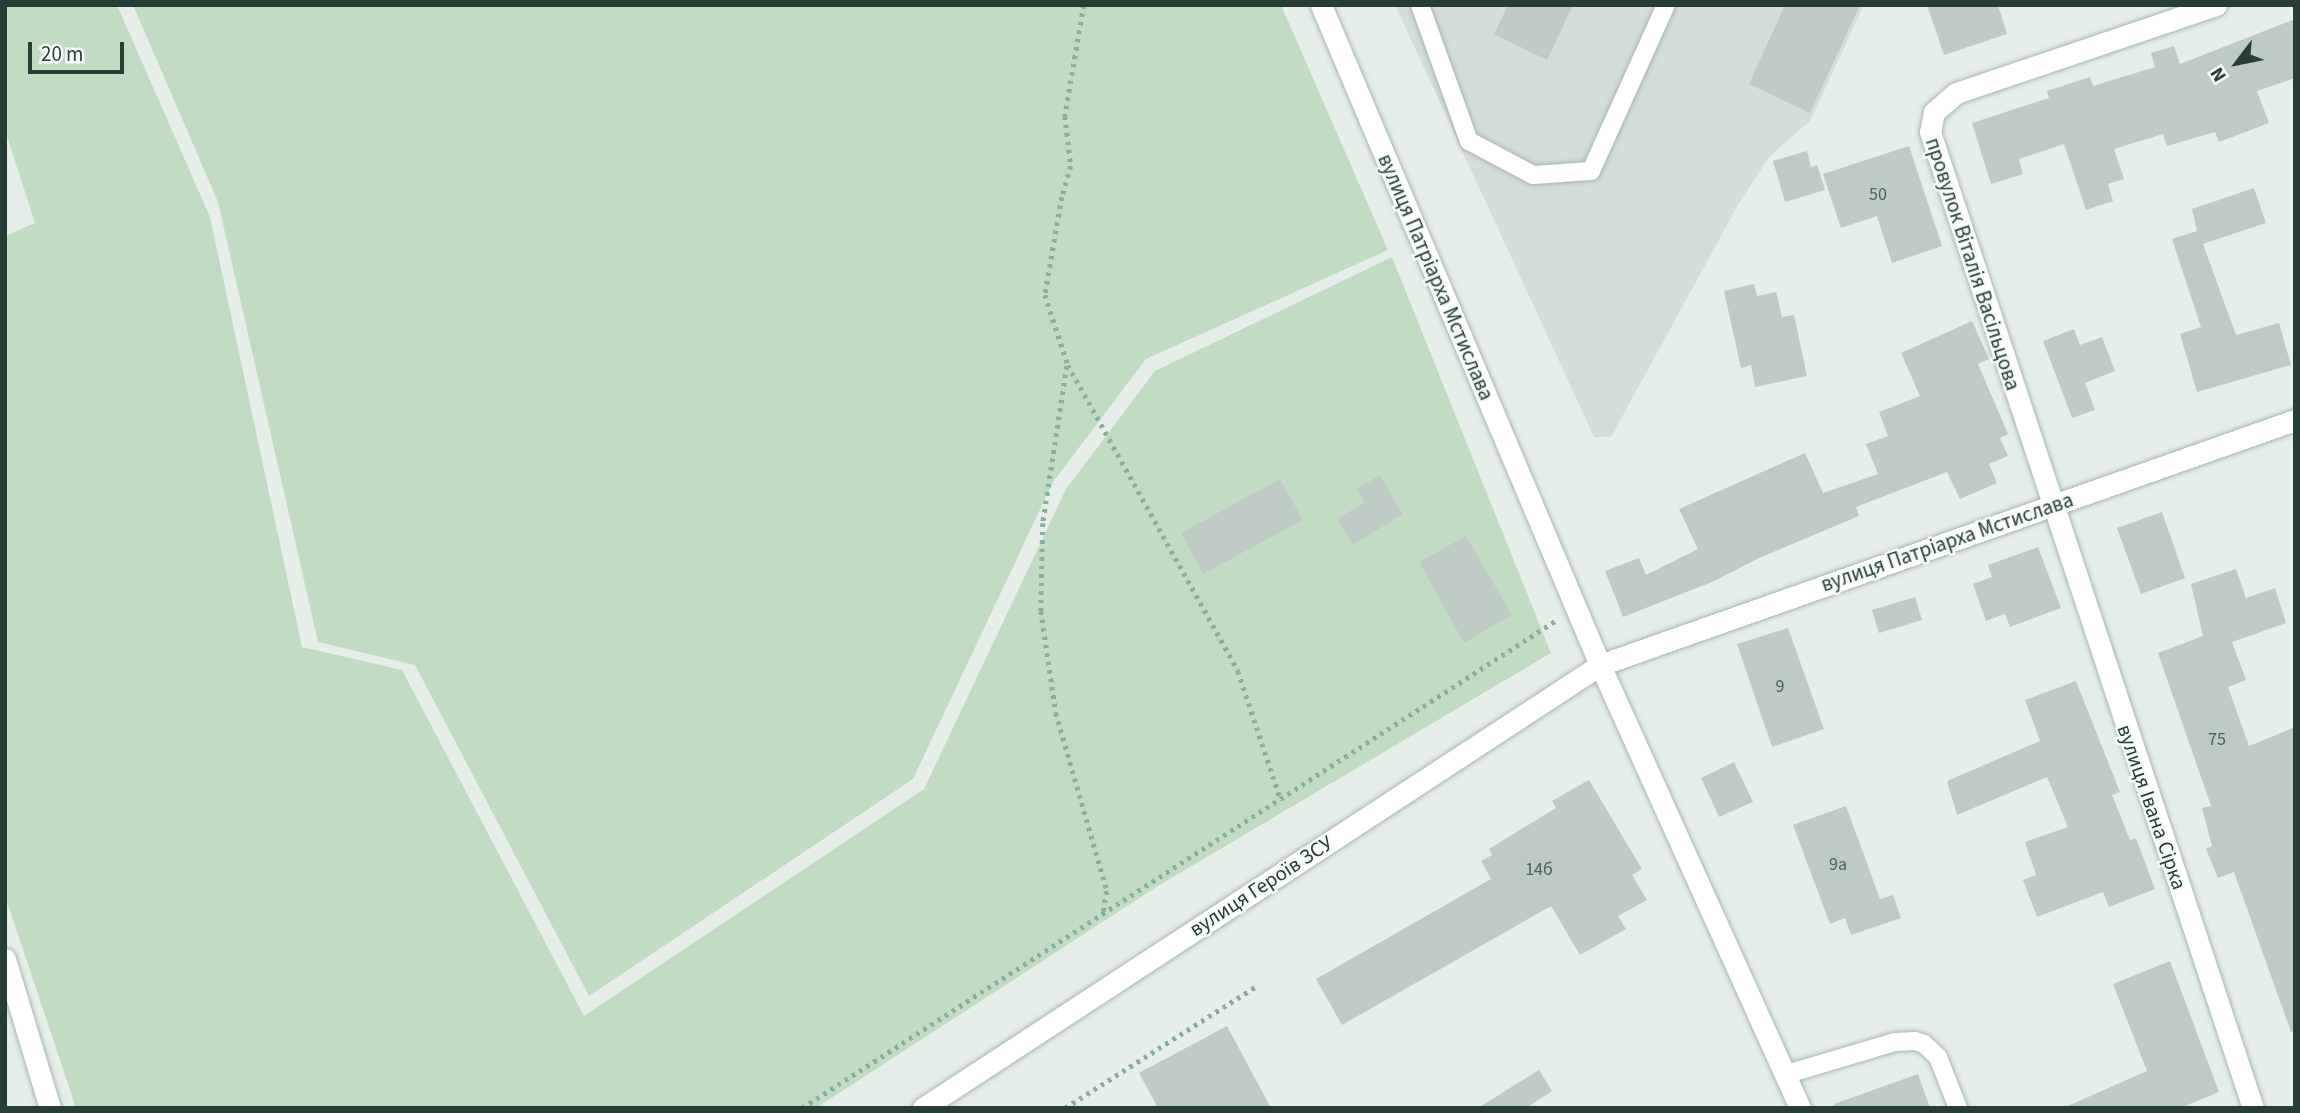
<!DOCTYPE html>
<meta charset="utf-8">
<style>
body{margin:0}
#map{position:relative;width:2300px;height:1113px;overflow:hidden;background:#e5eee9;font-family:"Source Sans 3",sans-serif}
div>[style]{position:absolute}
.built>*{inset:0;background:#d4ded8}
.green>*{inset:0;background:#c0ddc4}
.building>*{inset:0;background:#becbc5}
.path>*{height:4.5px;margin-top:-2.25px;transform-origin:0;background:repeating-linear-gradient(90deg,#88af9e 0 3.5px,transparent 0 8.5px)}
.roads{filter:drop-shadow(0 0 2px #a8b6af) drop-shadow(0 0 2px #a8b6af)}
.lane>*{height:18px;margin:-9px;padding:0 9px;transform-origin:9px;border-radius:9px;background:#fff}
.street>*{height:21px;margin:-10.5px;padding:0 10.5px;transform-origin:10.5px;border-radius:10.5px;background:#fff}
span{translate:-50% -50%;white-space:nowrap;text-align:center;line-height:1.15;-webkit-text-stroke:5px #f6faf8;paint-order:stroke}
.number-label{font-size:18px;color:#4b6259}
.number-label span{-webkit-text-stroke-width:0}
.street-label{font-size:21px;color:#253f35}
.frame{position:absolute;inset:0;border:7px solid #253f35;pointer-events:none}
.north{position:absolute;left:2202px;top:28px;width:70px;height:70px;-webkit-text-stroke:5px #f6faf8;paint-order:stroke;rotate:238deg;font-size:19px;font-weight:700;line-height:28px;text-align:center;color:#253f35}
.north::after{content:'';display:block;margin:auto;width:24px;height:32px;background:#253f35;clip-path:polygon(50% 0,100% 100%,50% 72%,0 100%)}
.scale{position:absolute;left:28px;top:42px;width:96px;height:32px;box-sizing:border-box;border:4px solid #253f35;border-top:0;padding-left:9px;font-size:21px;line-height:24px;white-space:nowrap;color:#253f35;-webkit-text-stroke:5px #f6faf8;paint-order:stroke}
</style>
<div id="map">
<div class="built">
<div style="clip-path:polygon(1395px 5px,1864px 5px,1810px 121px,1769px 157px,1738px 205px,1611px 437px,1594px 437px)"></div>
</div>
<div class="green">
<div style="clip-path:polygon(5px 5px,117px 5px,210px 217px,302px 647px,402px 670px,584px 1016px,924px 789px,1066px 489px,1155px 371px,1392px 257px,1551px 653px,1158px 886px,816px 1108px,76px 1108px,5px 896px,5px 236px,35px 223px,5px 130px)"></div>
<div style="clip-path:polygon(133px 5px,1281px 5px,1388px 250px,1146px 359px,1053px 482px,913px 779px,589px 996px,415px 665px,318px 642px,218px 202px)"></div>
</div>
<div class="building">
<div style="clip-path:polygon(1508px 5px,1573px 5px,1547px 60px,1494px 34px)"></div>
<div style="clip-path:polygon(1785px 5px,1860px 5px,1810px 113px,1749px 84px)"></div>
<div style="clip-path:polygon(1927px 5px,1998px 5px,2007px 34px,1944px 55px)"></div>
<div style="clip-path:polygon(2295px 19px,2295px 78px,2257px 91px,2269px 123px,2219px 142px,2215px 132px,2167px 146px,2163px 134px,2114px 149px,2124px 179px,2108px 184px,2113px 201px,2086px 210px,2064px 144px,2019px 159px,2023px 174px,1991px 184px,1972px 123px,2049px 98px,2047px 91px,2090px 77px,2093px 86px,2155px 67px,2151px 53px,2174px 46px,2180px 64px)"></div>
<div style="clip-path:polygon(1909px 146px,1942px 246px,1892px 263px,1877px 216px,1841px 228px,1823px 174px)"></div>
<div style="clip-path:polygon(1807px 151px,1811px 167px,1817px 165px,1825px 190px,1785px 202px,1773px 161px)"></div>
<div style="clip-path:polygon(2254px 188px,2266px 223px,2203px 244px,2236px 335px,2279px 323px,2291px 365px,2197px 392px,2180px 334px,2201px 327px,2172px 239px,2197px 231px,2192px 209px)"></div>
<div style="clip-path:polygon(1754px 284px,1757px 296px,1776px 292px,1782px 317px,1794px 315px,1807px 376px,1755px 387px,1751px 365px,1741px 368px,1724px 291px)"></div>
<div style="clip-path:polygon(1972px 321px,1989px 359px,1978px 364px,2008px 434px,2000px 438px,2008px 456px,1989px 464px,1997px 483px,1960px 499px,1947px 472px,1856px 507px,1859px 516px,1759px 558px,1712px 582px,1623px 617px,1605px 571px,1639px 558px,1646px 575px,1698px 549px,1679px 509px,1805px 453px,1823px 493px,1878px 474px,1866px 444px,1888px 436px,1879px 412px,1920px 396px,1901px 353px)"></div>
<div style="clip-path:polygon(2074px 329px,2080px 345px,2102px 337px,2115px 371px,2085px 383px,2095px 410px,2072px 418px,2043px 341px)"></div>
<div style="clip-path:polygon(1380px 475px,1403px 514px,1353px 545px,1337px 519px,1365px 502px,1357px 489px)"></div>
<div style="clip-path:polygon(1280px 479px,1303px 520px,1203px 574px,1181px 533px)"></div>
<div style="clip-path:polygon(2162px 512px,2185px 578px,2141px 594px,2117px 528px)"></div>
<div style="clip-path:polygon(1466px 536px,1512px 615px,1464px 643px,1419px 562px)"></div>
<div style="clip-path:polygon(2038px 547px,2061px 608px,2010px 627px,2005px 614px,1986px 621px,1973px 584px,1992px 577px,1988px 565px)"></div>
<div style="clip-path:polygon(2236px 569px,2246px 598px,2275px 588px,2286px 623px,2232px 642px,2246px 680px,2228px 687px,2249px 746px,2295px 727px,2295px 1031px,2291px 1032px,2234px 872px,2218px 878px,2206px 849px,2212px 846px,2202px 808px,2211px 806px,2158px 653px,2203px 636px,2191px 584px)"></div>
<div style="clip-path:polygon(1915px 597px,1922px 620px,1879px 633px,1872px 610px)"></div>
<div style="clip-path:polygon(1788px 628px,1824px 729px,1772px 747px,1737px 644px)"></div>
<div style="clip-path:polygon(2076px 681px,2120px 792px,2112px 795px,2130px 840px,2136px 838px,2155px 889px,2109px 907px,2103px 892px,2037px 917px,2023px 880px,2036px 875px,2025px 842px,2068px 827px,2047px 777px,1957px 815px,1947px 781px,2040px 741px,2025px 700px)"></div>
<div style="clip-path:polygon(1734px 762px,1753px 802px,1719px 817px,1701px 778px)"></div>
<div style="clip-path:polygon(1589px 780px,1642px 869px,1632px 875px,1647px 900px,1618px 916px,1626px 929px,1580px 955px,1551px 906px,1342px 1025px,1316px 979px,1491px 879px,1481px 861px,1492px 855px,1489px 849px,1556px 808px,1552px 801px)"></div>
<div style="clip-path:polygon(1846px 806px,1880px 899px,1893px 895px,1901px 918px,1851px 935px,1845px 918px,1830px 924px,1793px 825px)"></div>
<div style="clip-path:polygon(2170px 961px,2219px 1092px,2180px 1108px,2063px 1108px,2147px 1071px,2113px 984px)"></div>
<div style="clip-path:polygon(1227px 1026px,1271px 1108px,1158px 1108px,1139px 1073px)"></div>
<div style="clip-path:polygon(1539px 1070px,1552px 1091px,1526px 1108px,1478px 1108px)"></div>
<div style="clip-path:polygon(1918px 1074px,1930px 1108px,1835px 1108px,1834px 1104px)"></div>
</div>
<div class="path">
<div style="left:1084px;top:5px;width:113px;rotate:99.7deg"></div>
<div style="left:1065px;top:116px;width:50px;rotate:83.2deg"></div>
<div style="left:1071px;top:166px;width:32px;rotate:106deg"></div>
<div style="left:1062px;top:197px;width:99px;rotate:99.8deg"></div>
<div style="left:1045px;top:295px;width:74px;rotate:71.8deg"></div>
<div style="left:1068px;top:365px;width:350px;rotate:60.9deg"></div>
<div style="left:1238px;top:671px;width:136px;rotate:71.6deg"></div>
<div style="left:1067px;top:366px;width:159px;rotate:98.7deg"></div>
<div style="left:1043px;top:523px;width:88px;rotate:91.3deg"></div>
<div style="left:1041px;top:611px;width:103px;rotate:81.6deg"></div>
<div style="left:1056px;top:713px;width:185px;rotate:74deg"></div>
<div style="left:1107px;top:891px;width:23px;rotate:100deg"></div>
<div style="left:802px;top:1108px;width:897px;rotate:-32.89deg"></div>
<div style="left:1065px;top:1108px;width:225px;rotate:-32.5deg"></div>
</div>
<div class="roads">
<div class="lane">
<div style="left:1420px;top:5px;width:145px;rotate:70.2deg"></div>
<div style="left:1469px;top:141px;width:72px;rotate:28deg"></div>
<div style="left:1533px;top:175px;width:58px;rotate:-3.9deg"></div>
<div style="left:1591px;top:171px;width:182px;rotate:-65.7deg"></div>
<div style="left:1787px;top:1074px;width:113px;rotate:-16.5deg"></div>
<div style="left:1895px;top:1042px;width:20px;rotate:-3deg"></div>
<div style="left:1915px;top:1041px;width:9px;rotate:18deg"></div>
<div style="left:1924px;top:1044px;width:19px;rotate:43deg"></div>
<div style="left:1938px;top:1057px;width:55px;rotate:68.6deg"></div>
</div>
<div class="street">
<div style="left:1321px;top:5px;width:717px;rotate:67.08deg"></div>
<div style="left:1600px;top:665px;width:486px;rotate:65.7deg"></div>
<div style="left:2216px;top:5px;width:274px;rotate:161.3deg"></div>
<div style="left:1956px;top:93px;width:29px;rotate:139deg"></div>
<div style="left:1934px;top:112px;width:20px;rotate:101deg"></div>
<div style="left:1930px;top:132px;width:1028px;rotate:71.69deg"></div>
<div style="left:5px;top:959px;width:156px;rotate:73.2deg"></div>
<div style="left:923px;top:1108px;width:809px;rotate:-33.2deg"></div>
<div style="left:1600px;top:665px;width:737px;rotate:-19.42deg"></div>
</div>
</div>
<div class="number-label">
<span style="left:1878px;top:195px">50</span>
<span style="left:1780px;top:687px">9</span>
<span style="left:2217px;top:740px">75</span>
<span style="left:1838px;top:865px">9а</span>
<span style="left:1539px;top:870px">14б</span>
</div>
<div class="street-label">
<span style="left:1973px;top:264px;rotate:72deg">провулок Віталія Васільцова</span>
<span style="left:1436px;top:277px;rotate:67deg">вулиця Патріарха Мстислава</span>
<span style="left:1947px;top:542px;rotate:-19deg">вулиця Патріарха Мстислава</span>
<span style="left:2152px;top:807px;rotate:71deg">вулиця Івана Сірка</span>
<span style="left:1261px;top:886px;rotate:-33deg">вулиця Героїв ЗСУ</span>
</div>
<div class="frame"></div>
<div class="north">N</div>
<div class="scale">20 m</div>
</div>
